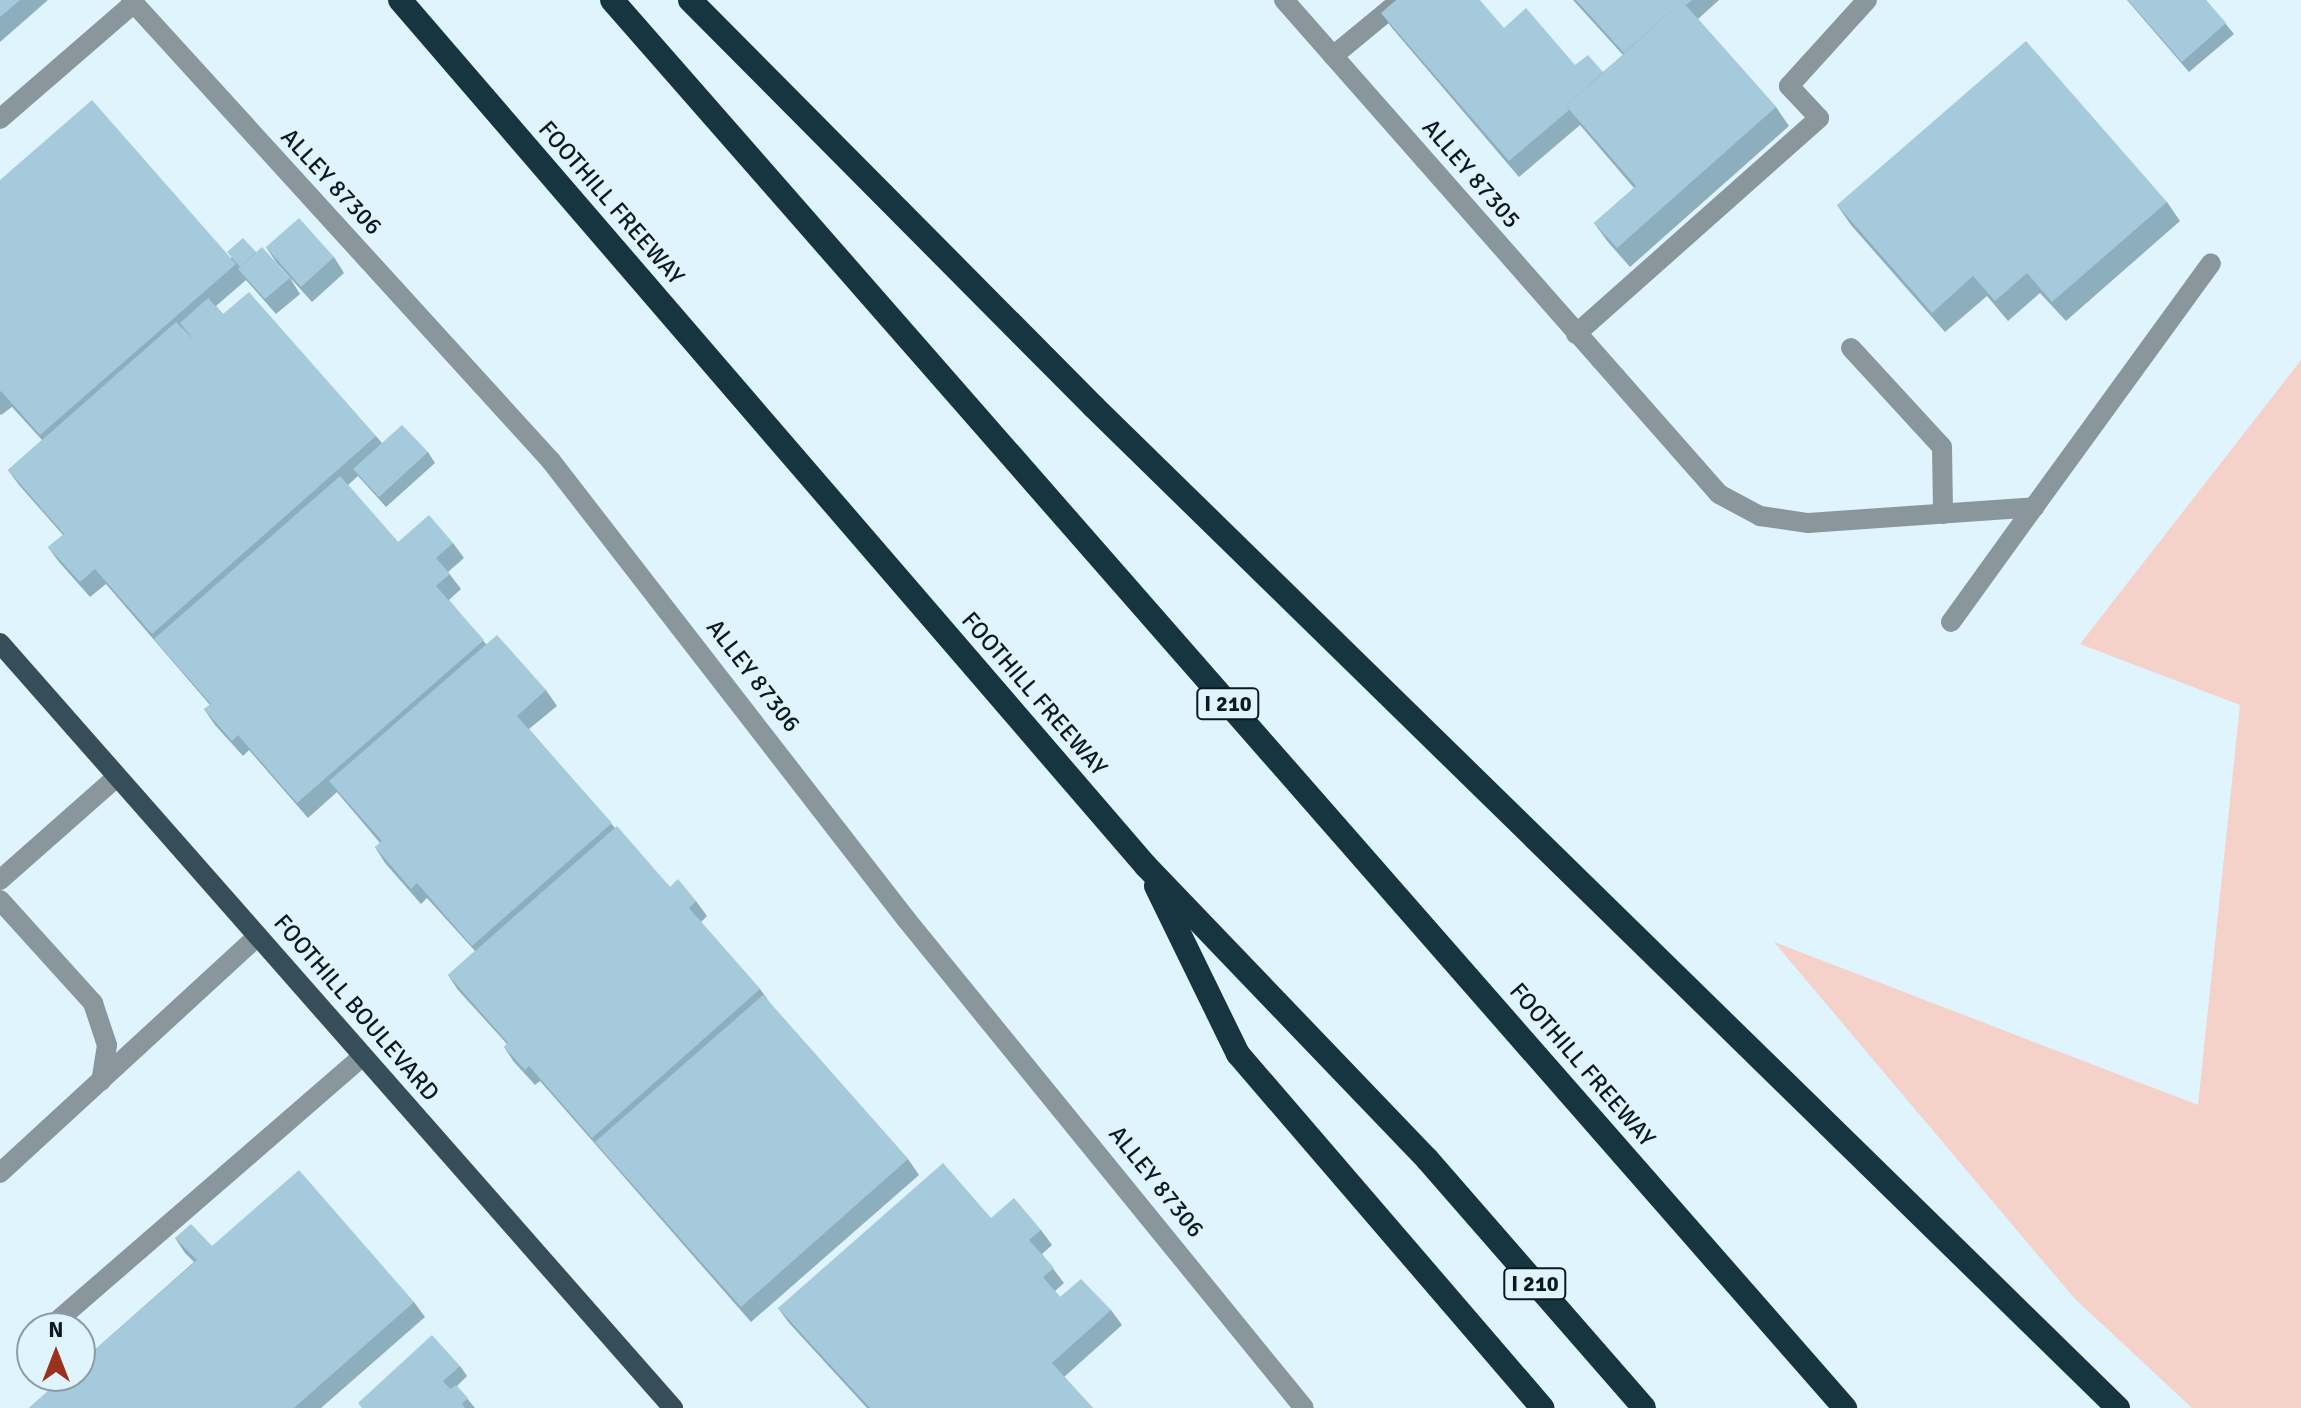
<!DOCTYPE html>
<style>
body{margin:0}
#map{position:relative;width:2301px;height:1408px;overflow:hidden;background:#e0f4fe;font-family:Signika,sans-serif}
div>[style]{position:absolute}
.green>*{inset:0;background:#f4d1c9}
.minor>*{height:20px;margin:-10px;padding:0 10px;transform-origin:10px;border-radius:10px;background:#89979d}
.major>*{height:20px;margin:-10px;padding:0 10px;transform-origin:10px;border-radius:10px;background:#354e59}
.highway>*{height:24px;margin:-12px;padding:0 12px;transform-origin:12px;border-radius:12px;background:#173541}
.wall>*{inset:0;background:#8daebc}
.building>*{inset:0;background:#a4cadb}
span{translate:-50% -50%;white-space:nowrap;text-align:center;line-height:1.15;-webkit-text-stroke:7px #e0f4fe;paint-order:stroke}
.shield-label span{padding:2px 6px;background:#e0f4fe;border:2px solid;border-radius:6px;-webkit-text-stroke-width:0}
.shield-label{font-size:22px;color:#0d191f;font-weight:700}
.street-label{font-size:24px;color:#0d191f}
.north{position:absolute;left:16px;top:1312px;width:80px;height:80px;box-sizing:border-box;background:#e0f4fe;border:2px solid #8c9ca5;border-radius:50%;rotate:0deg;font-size:22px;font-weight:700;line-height:32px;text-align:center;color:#0d191f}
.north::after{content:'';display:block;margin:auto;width:28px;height:36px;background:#9b321d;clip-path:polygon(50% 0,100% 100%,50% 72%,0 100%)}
</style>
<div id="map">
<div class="green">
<div style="clip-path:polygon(2301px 360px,2301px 1408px,2192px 1408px,2074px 1298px,1774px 942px,2198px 1105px,2240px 705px,2080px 644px)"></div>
</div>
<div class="minor">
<div style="left:131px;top:0;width:624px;rotate:47.66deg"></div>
<div style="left:551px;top:461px;width:579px;rotate:52.22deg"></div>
<div style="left:906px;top:919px;width:630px;rotate:50.86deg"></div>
<div style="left:1284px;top:0;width:658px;rotate:48.63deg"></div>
<div style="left:1719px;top:494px;width:47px;rotate:28.2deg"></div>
<div style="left:1760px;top:516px;width:49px;rotate:8.3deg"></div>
<div style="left:1808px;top:523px;width:227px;rotate:-4deg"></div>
<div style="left:2034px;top:507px;width:301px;rotate:-54deg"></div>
<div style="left:1333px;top:56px;width:88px;rotate:-39.5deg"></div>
<div style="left:0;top:119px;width:177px;rotate:-40.9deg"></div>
<div style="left:1576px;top:334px;width:325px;rotate:-41.6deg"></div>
<div style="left:1819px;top:118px;width:44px;rotate:-133.2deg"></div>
<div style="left:1789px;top:86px;width:116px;rotate:-47.8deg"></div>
<div style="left:1851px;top:348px;width:134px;rotate:47.4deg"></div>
<div style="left:1942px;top:447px;width:67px;rotate:89.1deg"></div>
<div style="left:1951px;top:622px;width:142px;rotate:-54.2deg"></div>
<div style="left:0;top:880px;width:156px;rotate:-41.4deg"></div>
<div style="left:0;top:900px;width:139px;rotate:47.9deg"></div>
<div style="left:93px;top:1003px;width:44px;rotate:71.6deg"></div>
<div style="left:107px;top:1045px;width:36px;rotate:99deg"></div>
<div style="left:0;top:1173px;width:350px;rotate:-42.6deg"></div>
<div style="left:49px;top:1328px;width:415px;rotate:-40.9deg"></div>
<div style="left:28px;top:1346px;width:6px;rotate:-45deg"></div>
</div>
<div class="major">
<div style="left:0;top:643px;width:1019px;rotate:48.66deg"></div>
</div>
<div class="highway">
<div style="left:400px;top:0;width:1143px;rotate:49.26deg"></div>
<div style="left:1146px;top:866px;width:406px;rotate:46.2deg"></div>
<div style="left:1427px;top:1159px;width:330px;rotate:48.9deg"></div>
<div style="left:612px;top:0;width:1872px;rotate:48.79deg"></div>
<div style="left:690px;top:0;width:573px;rotate:45.21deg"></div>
<div style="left:1094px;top:407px;width:1432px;rotate:44.35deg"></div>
<div style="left:1156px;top:886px;width:187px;rotate:64deg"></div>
<div style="left:1238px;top:1054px;width:467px;rotate:49.3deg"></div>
</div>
<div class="wall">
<div style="clip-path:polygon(0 0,48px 0,0 42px)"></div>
<div style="clip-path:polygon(1573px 0,1719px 0,1698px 19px,1776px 107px,1789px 126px,1630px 267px,1608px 242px,1594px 223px,1634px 188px,1580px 125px,1519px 177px,1392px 28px,1381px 13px,1504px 28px,1575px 65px,1603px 72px,1623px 55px)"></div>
<div style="clip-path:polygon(2127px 0,2206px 0,2234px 34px,2189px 72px)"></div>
<div style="clip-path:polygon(0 180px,230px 258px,256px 252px,290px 278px,300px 294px,276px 314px,246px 280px,216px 306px,223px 314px,376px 436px,382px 443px,428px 452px,435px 463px,386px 507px,358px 476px,348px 485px,398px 542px,453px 543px,464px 558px,448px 572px,461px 589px,449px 600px,486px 644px,546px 690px,557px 706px,529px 729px,615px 828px,670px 887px,696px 901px,707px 916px,701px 922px,760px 989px,770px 1003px,908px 1159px,919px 1175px,751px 1322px,540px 1081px,535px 1085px,514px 1062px,504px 1047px,507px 1044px,458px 990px,448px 975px,475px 951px,427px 898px,421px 904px,385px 863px,375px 847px,380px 843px,337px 792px,308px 818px,249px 750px,243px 756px,215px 725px,204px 709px,210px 705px,106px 584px,90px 597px,59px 562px,48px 547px,63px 535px,19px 485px,8px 470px,42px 440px,12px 407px,1px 415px,0 414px)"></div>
<div style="clip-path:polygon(2167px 202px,2180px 221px,2066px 321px,2040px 293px,2008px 321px,1987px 296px,1945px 332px,1851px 225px,1837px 205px)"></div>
<div style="clip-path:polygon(266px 247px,334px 257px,344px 273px,312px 302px,276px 262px)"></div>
<div style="clip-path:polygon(991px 1218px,1041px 1230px,1052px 1245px,1042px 1254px,1064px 1283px,1055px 1291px,1060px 1297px,1111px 1310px,1122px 1325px,1064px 1377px,1093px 1408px,867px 1408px,789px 1323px,778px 1308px)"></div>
<div style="clip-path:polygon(175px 1238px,212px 1246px,414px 1302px,425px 1317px,321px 1408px,29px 1408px,194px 1262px,185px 1253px)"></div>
<div style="clip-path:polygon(460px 1366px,467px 1376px,457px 1386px,475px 1408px,361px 1408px)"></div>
</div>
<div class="building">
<div style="clip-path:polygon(0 0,20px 0,0 17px)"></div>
<div style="clip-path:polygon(1396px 0,1480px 0,1504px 28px,1526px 8px,1575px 65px,1588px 55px,1603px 72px,1566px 106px,1569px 110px,1509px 161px,1381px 13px)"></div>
<div style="clip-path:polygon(1576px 0,1692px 0,1686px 5px,1682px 1px,1624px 53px)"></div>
<div style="clip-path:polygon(2128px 0,2206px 0,2226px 23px,2182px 62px)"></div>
<div style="clip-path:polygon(1682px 1px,1776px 107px,1617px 248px,1594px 223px,1636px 186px,1566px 106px)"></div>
<div style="clip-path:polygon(2026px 41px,2167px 202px,2052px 302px,2027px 273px,1995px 301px,1973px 276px,1932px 313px,1837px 205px)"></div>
<div style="clip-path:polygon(92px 100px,236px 264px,40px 435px,1px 391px,0 392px,0 180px)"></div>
<div style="clip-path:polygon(299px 218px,334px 257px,301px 287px,266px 247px)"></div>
<div style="clip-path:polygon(243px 238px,256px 252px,240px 267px,227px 252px)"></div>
<div style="clip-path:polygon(262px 247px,290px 278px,265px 299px,238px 269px)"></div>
<div style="clip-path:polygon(249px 292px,376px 436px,152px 634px,95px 569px,80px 582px,48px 547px,64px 534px,8px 470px,176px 322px,194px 340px,180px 323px,208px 298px,223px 314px)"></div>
<div style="clip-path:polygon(402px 425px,428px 452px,379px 497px,353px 469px)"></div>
<div style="clip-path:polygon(340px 476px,398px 542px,429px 515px,453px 543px,436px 558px,450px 574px,436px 586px,484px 640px,297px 803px,238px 735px,232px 741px,204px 709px,211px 704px,154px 639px)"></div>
<div style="clip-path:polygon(497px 635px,546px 690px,517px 716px,612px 823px,472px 946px,417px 883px,411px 889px,375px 847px,382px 841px,329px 781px)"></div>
<div style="clip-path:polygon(617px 826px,670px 887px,678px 879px,696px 901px,689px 908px,760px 989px,592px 1138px,529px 1066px,525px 1070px,504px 1047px,508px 1043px,448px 975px)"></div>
<div style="clip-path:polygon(763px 995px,908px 1159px,741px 1307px,595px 1142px)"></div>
<div style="clip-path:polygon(943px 1163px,991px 1218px,1014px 1198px,1041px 1230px,1029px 1240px,1054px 1268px,1043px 1277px,1060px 1297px,1081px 1279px,1111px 1310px,1052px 1363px,1093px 1408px,870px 1408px,778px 1308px)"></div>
<div style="clip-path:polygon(299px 1170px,414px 1302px,294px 1408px,29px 1408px,65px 1376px,80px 1376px,80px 1363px,197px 1260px,175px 1238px,191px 1224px,212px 1246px)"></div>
<div style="clip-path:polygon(432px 1335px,460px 1366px,443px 1381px,450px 1389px,456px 1385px,468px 1398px,462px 1404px,465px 1408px,362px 1408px,358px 1403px)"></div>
</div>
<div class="shield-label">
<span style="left:1228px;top:704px">I 210</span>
<span style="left:1535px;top:1284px">I 210</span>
</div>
<div class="street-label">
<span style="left:1471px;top:174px;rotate:49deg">ALLEY 87305</span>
<span style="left:331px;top:182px;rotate:47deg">ALLEY 87306</span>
<span style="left:611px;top:203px;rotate:49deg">FOOTHILL FREEWAY</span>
<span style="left:753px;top:676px;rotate:52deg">ALLEY 87306</span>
<span style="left:1034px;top:694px;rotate:49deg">FOOTHILL FREEWAY</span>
<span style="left:356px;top:1008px;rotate:49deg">FOOTHILL BOULEVARD</span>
<span style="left:1582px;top:1065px;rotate:49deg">FOOTHILL FREEWAY</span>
<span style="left:1156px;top:1182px;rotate:51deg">ALLEY 87306</span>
</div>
<div class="north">N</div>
</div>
